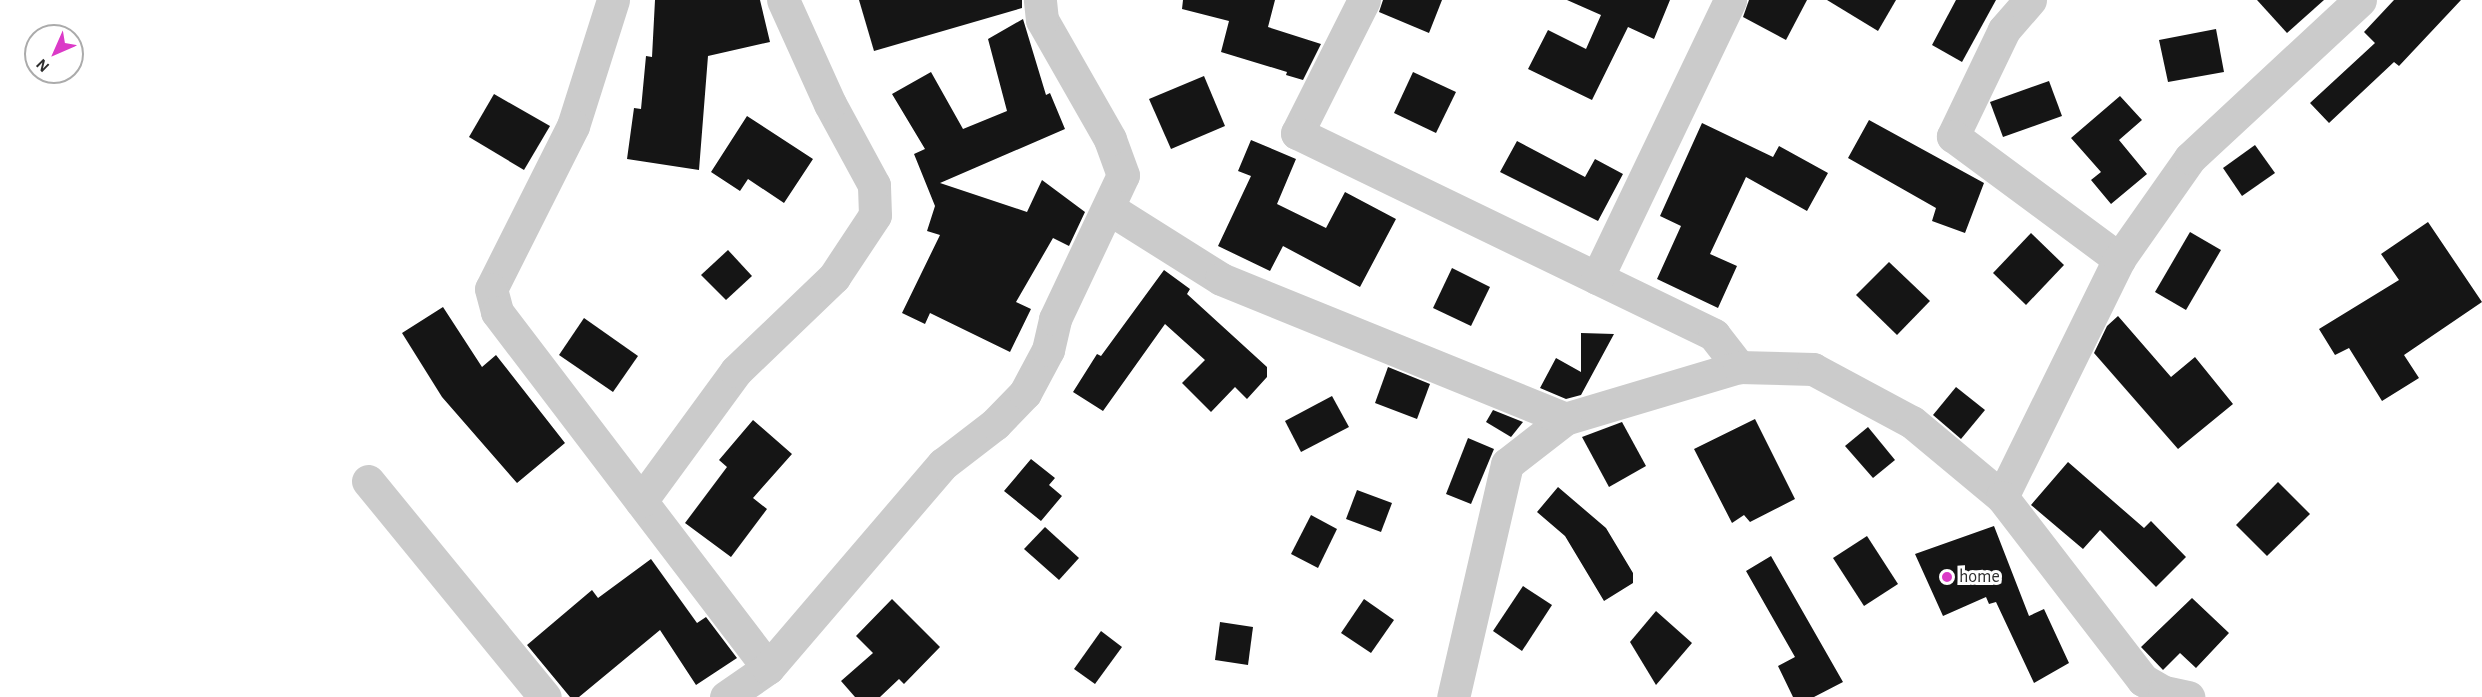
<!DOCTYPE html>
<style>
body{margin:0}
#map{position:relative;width:2482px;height:697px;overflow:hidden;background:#fff;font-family:"Alegreya Sans",sans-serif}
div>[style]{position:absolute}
.building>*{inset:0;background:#151515}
.street>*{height:33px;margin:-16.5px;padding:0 16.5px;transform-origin:16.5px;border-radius:16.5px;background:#cbcbcb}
.dots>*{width:16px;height:16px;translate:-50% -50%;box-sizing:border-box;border:3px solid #fff;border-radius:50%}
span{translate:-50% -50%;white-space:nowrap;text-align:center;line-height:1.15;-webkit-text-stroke:6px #fff;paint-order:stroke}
.poi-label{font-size:18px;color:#2e2e2e}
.left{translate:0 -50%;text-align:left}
.north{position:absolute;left:24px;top:24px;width:60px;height:60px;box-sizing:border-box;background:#fff;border:2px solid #ababab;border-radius:50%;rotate:225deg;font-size:16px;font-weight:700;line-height:24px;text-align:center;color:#2e2e2e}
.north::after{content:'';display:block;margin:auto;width:21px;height:27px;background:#db3ac7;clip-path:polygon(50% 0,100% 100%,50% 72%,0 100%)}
</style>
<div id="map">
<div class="building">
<div style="clip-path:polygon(655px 0,760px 0,770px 42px,708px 56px,699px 170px,627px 159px,634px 108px,641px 109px,646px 56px,652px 57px)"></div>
<div style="clip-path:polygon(859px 0,1022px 0,1022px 8px,874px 51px)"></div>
<div style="clip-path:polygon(1183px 0,1275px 0,1268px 27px,1321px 44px,1303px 80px,1286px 75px,1287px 72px,1221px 52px,1229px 21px,1182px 9px)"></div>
<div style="clip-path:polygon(1383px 0,1442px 0,1429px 33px,1379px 12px)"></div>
<div style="clip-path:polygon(1567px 0,1670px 0,1654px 39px,1628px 27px,1592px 100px,1528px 69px,1548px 30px,1586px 49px,1601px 15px)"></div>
<div style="clip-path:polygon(1749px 0,1807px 0,1786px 40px,1743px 17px)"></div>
<div style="clip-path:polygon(1827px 0,1896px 0,1878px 31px)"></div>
<div style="clip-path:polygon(1956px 0,1996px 0,1962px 62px,1932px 45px)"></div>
<div style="clip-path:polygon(2257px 0,2324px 0,2287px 33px)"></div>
<div style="clip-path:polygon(2394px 0,2461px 0,2399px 66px,2394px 62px,2329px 123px,2310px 103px,2375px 43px,2364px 32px)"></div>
<div style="clip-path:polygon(1023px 19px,1046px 95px,1050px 93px,1065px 129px,940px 183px,1027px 212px,1042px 180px,1085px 212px,1069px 246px,1053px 238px,1016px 302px,1031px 309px,1010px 352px,930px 313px,925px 324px,902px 313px,940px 235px,927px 231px,935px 206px,914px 154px,925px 149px,892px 94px,931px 72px,963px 129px,1007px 111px,988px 39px)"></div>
<div style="clip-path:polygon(2216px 29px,2224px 72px,2168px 82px,2159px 40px)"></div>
<div style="clip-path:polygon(1413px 72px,1456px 92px,1436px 133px,1394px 113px)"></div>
<div style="clip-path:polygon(1204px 76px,1225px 126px,1171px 149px,1149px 99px)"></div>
<div style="clip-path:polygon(2049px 81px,2062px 116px,2003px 137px,1990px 102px)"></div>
<div style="clip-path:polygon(494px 94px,550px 126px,524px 170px,469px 137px)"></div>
<div style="clip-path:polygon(2120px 96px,2142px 120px,2119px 140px,2147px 174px,2111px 204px,2091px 180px,2101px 172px,2071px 138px)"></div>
<div style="clip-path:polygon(747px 116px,813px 159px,784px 203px,748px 179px,740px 191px,711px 172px)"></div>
<div style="clip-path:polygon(1869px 120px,1984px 183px,1965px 233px,1932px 221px,1936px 208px,1848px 158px)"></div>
<div style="clip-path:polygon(1702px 123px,1773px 157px,1779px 146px,1828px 173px,1807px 211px,1746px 177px,1710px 254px,1737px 266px,1718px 308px,1657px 279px,1681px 226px,1660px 216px)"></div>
<div style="clip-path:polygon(1251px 140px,1296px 159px,1277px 204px,1326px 228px,1345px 192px,1396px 219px,1360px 287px,1283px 246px,1270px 271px,1218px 246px,1251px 176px,1238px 171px)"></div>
<div style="clip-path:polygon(1517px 141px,1585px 177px,1595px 159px,1623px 174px,1598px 221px,1500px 172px)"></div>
<div style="clip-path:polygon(2255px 145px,2275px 173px,2242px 196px,2223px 168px)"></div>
<div style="clip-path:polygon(2428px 222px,2482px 302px,2404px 355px,2419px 378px,2382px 401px,2349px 348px,2335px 355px,2319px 329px,2399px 280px,2381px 254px)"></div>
<div style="clip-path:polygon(2190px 232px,2221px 250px,2186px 310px,2155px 292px)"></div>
<div style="clip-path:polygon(2031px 233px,2064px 265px,2026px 305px,1993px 273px)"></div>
<div style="clip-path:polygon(728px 250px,752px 276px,726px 300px,701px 275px)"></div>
<div style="clip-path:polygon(1889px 262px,1930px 301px,1897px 335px,1856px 295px)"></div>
<div style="clip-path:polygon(1452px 268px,1490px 287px,1471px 326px,1433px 308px)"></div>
<div style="clip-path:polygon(1164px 270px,1190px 289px,1187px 294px,1267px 367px,1267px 377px,1247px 399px,1235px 387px,1211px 412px,1182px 383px,1205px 360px,1165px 324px,1103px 411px,1073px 392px,1097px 354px,1101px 356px)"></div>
<div style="clip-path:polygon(443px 307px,482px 367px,496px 355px,565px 443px,517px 483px,442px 397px,402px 333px)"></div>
<div style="clip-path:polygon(2118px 316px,2171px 377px,2195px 357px,2233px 404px,2178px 449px,2094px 353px,2107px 326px)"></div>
<div style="clip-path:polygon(584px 318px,638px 356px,613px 392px,559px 355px)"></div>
<div style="clip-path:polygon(1581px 333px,1614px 334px,1581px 395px,1566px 399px,1540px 388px,1556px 358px,1581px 372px)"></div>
<div style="clip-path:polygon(1388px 367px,1430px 384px,1417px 419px,1375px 403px)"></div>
<div style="clip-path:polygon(1956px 387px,1985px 410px,1961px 439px,1933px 415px)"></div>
<div style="clip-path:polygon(1332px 396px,1349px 427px,1301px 452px,1285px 421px)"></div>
<div style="clip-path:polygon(1493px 410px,1523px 422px,1511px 437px,1486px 422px)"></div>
<div style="clip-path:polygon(1755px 419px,1795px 499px,1750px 522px,1744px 515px,1732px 523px,1694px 449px)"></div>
<div style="clip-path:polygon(753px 420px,792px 454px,753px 498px,767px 509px,731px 557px,685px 523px,727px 467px,719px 460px)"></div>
<div style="clip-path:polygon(1622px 422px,1646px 466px,1609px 487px,1582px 437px)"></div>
<div style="clip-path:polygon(1868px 427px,1895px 460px,1873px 478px,1845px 446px)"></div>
<div style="clip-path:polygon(1468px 438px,1494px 449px,1471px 504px,1446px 494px)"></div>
<div style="clip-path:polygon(1031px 459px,1055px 478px,1049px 485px,1062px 496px,1041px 521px,1004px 491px)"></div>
<div style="clip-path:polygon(2068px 462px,2144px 528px,2151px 521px,2186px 557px,2156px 587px,2100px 530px,2083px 549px,2031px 505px)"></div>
<div style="clip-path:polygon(2278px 482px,2310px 514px,2267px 556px,2236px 525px)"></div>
<div style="clip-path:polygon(1558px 487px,1606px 528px,1633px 573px,1633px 583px,1604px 601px,1565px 536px,1537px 512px)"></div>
<div style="clip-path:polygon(1357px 490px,1392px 503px,1381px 532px,1346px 519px)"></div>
<div style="clip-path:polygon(1311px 515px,1337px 529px,1318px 568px,1291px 554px)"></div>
<div style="clip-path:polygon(1994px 526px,2029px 616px,2044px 609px,2069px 663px,2034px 683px,1996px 602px,1989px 604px,1986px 597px,1943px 616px,1915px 554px)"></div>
<div style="clip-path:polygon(1045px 527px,1079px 558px,1059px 580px,1024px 549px)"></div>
<div style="clip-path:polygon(1867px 536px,1898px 584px,1864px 606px,1833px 558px)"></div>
<div style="clip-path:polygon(1771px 556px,1843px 682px,1814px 697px,1793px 697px,1778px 666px,1795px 657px,1746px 571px)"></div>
<div style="clip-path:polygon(651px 559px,697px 623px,706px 617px,737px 658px,696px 685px,660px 630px,579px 697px,570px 697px,527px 645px,592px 590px,598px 598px)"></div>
<div style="clip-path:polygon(1523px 586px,1552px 605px,1522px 651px,1493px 631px)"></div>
<div style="clip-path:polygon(2192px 598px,2229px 633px,2196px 668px,2180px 653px,2163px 670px,2141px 647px)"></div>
<div style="clip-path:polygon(892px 599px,940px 647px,904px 684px,899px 679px,880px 697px,855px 697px,841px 681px,873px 653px,856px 636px)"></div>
<div style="clip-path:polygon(1364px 599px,1394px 620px,1371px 653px,1341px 633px)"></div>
<div style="clip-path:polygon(1656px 611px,1692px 643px,1656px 685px,1630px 642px)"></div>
<div style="clip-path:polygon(1220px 622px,1253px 627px,1248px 665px,1215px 660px)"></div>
<div style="clip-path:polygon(1101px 631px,1122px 647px,1095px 684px,1074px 669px)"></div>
</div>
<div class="street">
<div style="left:613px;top:0;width:132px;rotate:107.6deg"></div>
<div style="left:573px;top:126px;width:182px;rotate:116.7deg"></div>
<div style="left:491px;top:289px;width:24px;rotate:75deg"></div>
<div style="left:497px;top:312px;width:447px;rotate:52.7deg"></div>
<div style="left:1364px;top:0;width:149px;rotate:116.7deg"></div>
<div style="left:1297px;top:133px;width:463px;rotate:25.8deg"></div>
<div style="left:1714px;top:335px;width:41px;rotate:52deg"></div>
<div style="left:1739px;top:367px;width:182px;rotate:163.4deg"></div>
<div style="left:1565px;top:419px;width:73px;rotate:142.2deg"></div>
<div style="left:1507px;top:464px;width:239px;rotate:103deg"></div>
<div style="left:2030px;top:0;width:40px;rotate:131deg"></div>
<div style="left:2004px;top:30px;width:118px;rotate:115.7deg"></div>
<div style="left:1953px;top:136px;width:207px;rotate:36.5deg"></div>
<div style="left:1110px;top:209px;width:131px;rotate:32.2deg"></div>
<div style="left:1221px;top:279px;width:371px;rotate:22.1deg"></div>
<div style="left:1597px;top:278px;width:308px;rotate:-64.4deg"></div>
<div style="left:1739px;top:367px;width:74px;rotate:1.5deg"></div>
<div style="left:1813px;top:369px;width:112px;rotate:28.2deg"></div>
<div style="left:1912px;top:422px;width:117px;rotate:39.8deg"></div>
<div style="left:2002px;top:497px;width:265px;rotate:-63.8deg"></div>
<div style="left:2119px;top:259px;width:123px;rotate:-54.9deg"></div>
<div style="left:2190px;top:158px;width:232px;rotate:-42.9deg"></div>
<div style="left:368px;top:481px;width:279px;rotate:50.7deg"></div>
<div style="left:2002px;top:497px;width:231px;rotate:52.4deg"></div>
<div style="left:2143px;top:680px;width:24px;rotate:30deg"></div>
<div style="left:2164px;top:692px;width:25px;rotate:12deg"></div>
<div style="left:641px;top:501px;width:161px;rotate:-53.8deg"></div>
<div style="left:736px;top:371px;width:136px;rotate:-43.8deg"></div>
<div style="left:834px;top:277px;width:74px;rotate:-56.5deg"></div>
<div style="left:875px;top:215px;width:30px;rotate:-92deg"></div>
<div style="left:874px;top:185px;width:92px;rotate:-118.5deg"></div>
<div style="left:830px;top:104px;width:114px;rotate:-114.3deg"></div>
<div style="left:726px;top:697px;width:51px;rotate:-34.6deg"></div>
<div style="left:768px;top:668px;width:269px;rotate:-49.4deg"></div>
<div style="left:943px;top:464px;width:66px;rotate:-37.6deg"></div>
<div style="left:995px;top:424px;width:43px;rotate:-45.9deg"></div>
<div style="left:1025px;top:393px;width:49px;rotate:-61.9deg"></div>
<div style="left:1048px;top:350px;width:32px;rotate:-77deg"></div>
<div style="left:1055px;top:319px;width:159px;rotate:-64.7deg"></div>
<div style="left:1123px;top:175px;width:38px;rotate:-110deg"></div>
<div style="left:1110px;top:139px;width:137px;rotate:-119.7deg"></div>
<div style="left:1042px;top:20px;width:20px;rotate:-96deg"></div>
</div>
<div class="dots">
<div style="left:1947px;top:577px;background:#db3ac7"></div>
</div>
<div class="poi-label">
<span class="left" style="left:1959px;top:577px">home</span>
</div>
<div class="north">N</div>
</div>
